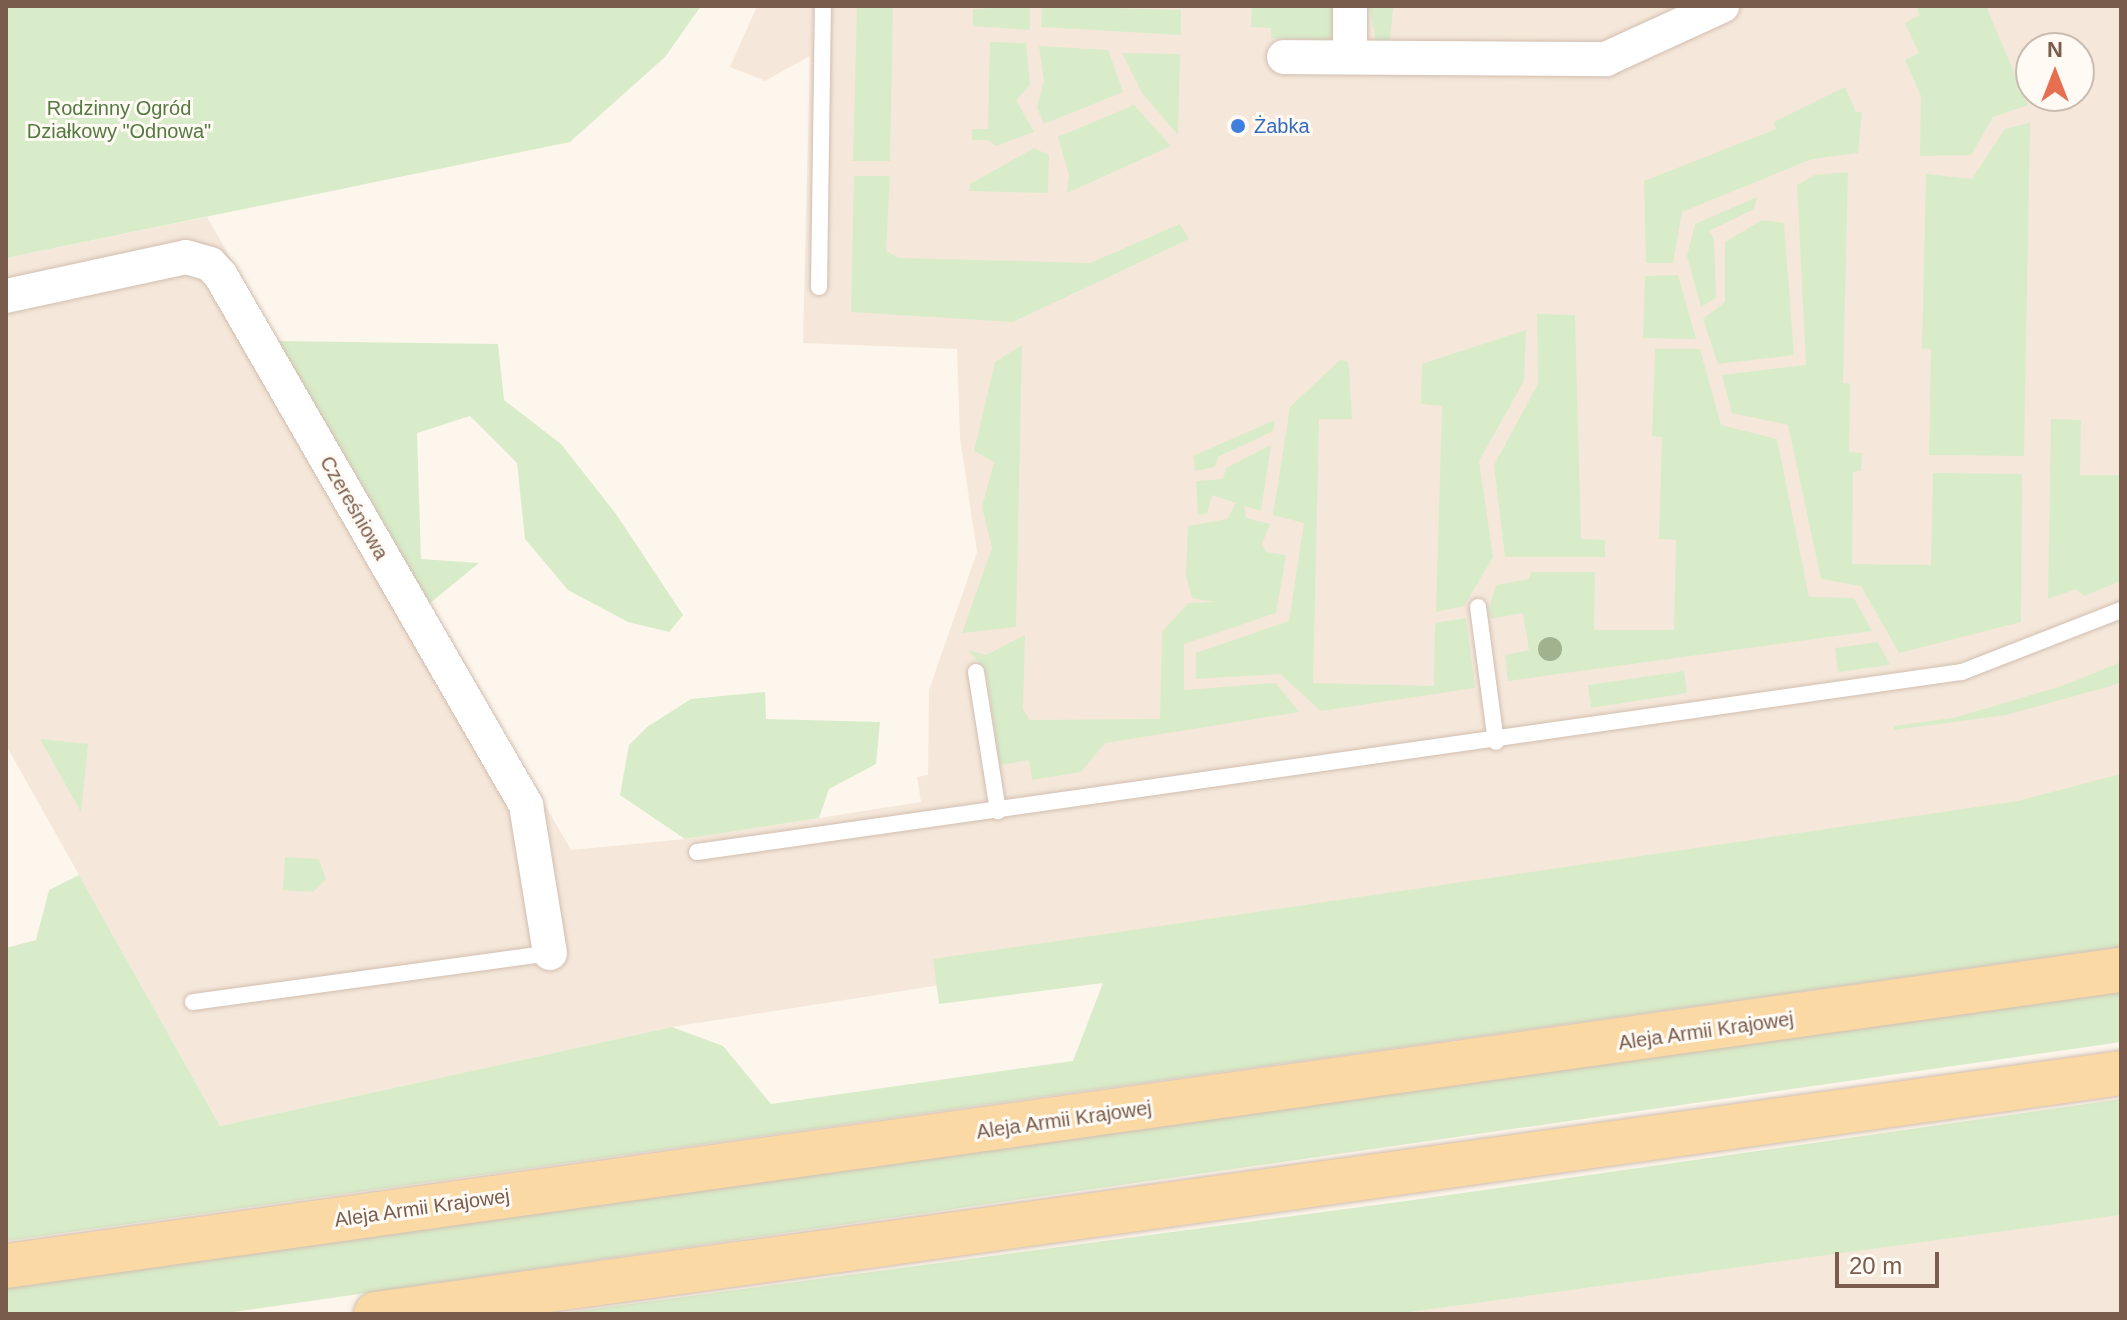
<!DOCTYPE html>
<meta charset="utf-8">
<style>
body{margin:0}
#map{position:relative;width:2127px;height:1320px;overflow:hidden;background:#fdf6ec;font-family:Arial,sans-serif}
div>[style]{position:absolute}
.residential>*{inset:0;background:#f5e8da}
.green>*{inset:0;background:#d8ecc9}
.roads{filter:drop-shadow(0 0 2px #d1beb0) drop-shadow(0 0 2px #d1beb0)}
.lane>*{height:16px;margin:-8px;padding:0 8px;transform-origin:8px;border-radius:8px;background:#fff}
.street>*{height:34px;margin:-17px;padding:0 17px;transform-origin:17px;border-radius:17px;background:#fff}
.primary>*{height:44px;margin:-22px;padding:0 22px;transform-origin:22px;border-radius:22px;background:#fbd9a5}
.trees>*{width:24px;height:24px;margin:-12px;border-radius:50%;background:#a0b28e}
.dots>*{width:22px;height:22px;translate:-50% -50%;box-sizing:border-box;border:4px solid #fffaf3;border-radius:50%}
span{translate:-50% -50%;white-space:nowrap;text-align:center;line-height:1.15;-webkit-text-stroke:6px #fffaf3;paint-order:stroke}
.park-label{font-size:20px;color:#537a41}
.shop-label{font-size:20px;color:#366cbe}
.left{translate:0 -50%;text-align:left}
.street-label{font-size:20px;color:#7a5c4d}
.frame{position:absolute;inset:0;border:8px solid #7a5c4d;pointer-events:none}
.north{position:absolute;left:2015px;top:32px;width:80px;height:80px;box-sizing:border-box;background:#fffaf3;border:2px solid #cabbb1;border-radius:50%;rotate:0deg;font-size:22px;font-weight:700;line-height:32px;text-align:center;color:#7a5c4d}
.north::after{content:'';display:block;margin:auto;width:28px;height:36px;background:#e76f51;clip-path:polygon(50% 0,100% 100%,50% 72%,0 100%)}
.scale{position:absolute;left:1835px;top:1252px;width:104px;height:36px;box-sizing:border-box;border:4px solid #7a5c4d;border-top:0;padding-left:10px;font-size:24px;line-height:28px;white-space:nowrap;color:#7a5c4d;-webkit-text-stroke:6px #fffaf3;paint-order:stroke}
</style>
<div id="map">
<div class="residential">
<div style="clip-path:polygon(evenodd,757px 6px,2121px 6px,2121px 782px,1558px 888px,672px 1027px,220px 1126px,6px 745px,6px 258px,207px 217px,571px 850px,685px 839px,921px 802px,917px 777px,928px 775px,929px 690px,977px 552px,960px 438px,957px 349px,803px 343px,810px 56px,765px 81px,730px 67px,757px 6px,2031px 48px,2079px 48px,2079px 96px,2031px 96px,2031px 48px)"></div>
<div style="clip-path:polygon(2121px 1215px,2121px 1314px,1396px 1314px,1796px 1259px)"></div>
</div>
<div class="green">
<div style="clip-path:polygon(6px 6px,701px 6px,665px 57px,570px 142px,6px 258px)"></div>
<div style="clip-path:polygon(857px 6px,893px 6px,890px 161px,853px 161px)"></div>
<div style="clip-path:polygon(1030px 6px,1030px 30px,973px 26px,973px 9px)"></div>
<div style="clip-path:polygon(1042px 6px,1181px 10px,1181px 35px,1041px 27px)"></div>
<div style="clip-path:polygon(1252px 6px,1342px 6px,1341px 40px,1271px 38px,1271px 28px,1251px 27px)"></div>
<div style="clip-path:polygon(1369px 6px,1404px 6px,1393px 8px,1390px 40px,1376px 41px)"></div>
<div style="clip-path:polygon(1916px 6px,1986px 6px,2028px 105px,1993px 117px,1971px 155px,1920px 156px,1921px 96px,1905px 60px,1919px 53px,1905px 23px,1920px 15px)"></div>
<div style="clip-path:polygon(990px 42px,1026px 43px,1030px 85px,1016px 100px,1034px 132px,996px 146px,988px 140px,972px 140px,972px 129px,988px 129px)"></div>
<div style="clip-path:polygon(1039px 46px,1108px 50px,1123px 92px,1044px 124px,1037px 108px,1044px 80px)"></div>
<div style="clip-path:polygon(1122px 53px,1180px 54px,1178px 135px,1142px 93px)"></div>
<div style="clip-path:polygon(1845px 87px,1856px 112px,1862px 112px,1858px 153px,1812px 159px,1682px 212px,1673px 263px,1646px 263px,1644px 181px,1776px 129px,1774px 122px)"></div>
<div style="clip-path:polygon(1134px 105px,1171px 146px,1067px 193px,1069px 176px,1058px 137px)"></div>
<div style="clip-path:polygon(2030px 123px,2024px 456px,1929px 455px,1931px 349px,1922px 348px,1926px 174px,1972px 179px,2005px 129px)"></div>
<div style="clip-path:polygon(1034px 148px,1049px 155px,1048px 193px,970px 191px,970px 184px)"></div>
<div style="clip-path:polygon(1848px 172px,1843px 383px,1850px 384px,1849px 452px,1862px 453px,1861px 471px,1853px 472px,1852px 564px,1931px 565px,1933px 473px,2022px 474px,2021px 622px,1899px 653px,1861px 586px,1821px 579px,1788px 425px,1732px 413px,1722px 375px,1806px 365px,1797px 185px,1815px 175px)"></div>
<div style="clip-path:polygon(854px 176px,890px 176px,886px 251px,899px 258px,1090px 263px,1180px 224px,1189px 239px,1013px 322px,851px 312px)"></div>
<div style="clip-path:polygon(1757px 197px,1754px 209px,1709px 231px,1714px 239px,1716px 298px,1701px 307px,1687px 256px,1695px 224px)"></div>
<div style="clip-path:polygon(1762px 220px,1784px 223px,1794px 355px,1718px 364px,1703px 319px,1725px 302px,1725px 242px)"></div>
<div style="clip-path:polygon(1678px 275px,1696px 339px,1643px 338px,1645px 276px)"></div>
<div style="clip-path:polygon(1537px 314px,1575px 315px,1581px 539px,1605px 540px,1605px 557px,1505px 557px,1494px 465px,1538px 384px)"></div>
<div style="clip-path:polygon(1526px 330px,1524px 381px,1479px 461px,1493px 557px,1464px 606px,1436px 612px,1442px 406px,1421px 404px,1422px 364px)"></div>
<div style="clip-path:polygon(276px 341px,498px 344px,504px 400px,561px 444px,616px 514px,683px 615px,669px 632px,628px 622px,568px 590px,525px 539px,517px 463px,470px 416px,417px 433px,421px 559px,479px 563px,429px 604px)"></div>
<div style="clip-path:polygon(1022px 345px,1016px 627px,962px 633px,992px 548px,982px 507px,994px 462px,974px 451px,995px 362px)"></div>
<div style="clip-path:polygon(1655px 349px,1700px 349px,1721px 425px,1777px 439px,1809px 597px,1854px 598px,1872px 631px,1508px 681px,1505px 655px,1529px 650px,1523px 613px,1491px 619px,1489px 608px,1496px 585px,1529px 579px,1531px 572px,1595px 572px,1594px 630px,1674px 630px,1676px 540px,1659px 539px,1662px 437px,1652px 436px)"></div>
<div style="clip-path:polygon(1340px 360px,1347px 361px,1349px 368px,1352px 419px,1319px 419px,1313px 683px,1434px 686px,1435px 623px,1466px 618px,1475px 688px,1321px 711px,1280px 674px,1196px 679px,1196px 653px,1289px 621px,1304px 523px,1273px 515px,1290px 407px)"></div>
<div style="clip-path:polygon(2051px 419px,2081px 420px,2080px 475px,2121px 475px,2121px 581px,2084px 596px,2076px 589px,2048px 599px)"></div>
<div style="clip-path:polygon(1275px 420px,1273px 431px,1218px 457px,1215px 467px,1195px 471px,1193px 456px)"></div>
<div style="clip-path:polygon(1271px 445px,1261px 511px,1244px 506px,1246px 518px,1270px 524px,1262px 544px,1266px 552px,1286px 555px,1276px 613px,1184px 644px,1184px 690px,1276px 683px,1299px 712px,1105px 743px,1081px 772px,1032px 780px,1029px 760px,1000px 765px,986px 671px,968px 650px,986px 655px,1025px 635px,1023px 709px,1030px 720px,1160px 719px,1162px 632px,1188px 603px,1215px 602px,1192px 598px,1186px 576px,1188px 526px,1227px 519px,1236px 503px,1212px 495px,1207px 514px,1198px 515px,1196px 481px,1223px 479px,1226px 468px)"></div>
<div style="clip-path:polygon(1878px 642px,1890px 665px,1838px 672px,1835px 648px)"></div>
<div style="clip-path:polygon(2121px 662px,2121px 682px,2111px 686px,2006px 715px,1894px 730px,1894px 726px,1953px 718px,2062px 686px)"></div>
<div style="clip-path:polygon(1684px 671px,1687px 693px,1591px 708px,1588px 685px)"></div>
<div style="clip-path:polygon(765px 692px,766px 719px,880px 722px,876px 764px,829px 789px,819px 818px,685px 839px,620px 795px,629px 745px,647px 727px,691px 699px)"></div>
<div style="clip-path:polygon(40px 739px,88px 744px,81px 812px)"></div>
<div style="clip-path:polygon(2121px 774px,2121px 947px,6px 1241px,6px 948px,36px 940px,49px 890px,79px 875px,220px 1126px,672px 1027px,723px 1046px,771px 1104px,1073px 1061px,1103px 983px,939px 1004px,933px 959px,2018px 801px)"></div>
<div style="clip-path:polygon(285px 857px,319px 859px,326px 879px,313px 892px,283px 890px)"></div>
<div style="clip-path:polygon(2121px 991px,2121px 1042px,219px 1314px,6px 1314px,6px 1288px)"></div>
<div style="clip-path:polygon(2121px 1099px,2121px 1215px,1396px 1314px,555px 1314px,1406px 1201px)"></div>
</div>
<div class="roads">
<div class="lane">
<div style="left:819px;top:287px;width:281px;rotate:-89.2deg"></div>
<div style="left:1478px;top:607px;width:136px;rotate:82.4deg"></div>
<div style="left:976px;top:672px;width:141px;rotate:81deg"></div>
<div style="left:697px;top:852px;width:1278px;rotate:-8.1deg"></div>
<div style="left:1962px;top:672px;width:171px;rotate:-21.3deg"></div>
<div style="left:193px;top:1002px;width:360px;rotate:-7.8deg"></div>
</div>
<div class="street">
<div style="left:1284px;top:57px;width:322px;rotate:0.4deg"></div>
<div style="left:1606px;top:59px;width:128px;rotate:-24.6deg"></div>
<div style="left:1350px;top:57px;width:51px;rotate:-90deg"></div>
<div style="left:6px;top:296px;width:184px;rotate:-12.2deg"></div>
<div style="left:186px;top:257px;width:25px;rotate:16deg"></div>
<div style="left:210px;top:264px;width:16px;rotate:47deg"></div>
<div style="left:221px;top:276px;width:611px;rotate:60.03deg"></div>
<div style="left:526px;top:805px;width:150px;rotate:80.8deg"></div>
</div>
<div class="primary">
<div style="left:6px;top:1266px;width:2136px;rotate:-7.97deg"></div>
<div style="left:376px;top:1314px;width:1762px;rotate:-7.86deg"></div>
</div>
</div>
<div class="trees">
<div style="left:1550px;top:649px"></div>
</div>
<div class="dots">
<div style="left:1238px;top:126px;background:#3f7fe0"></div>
</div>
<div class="park-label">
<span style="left:119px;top:120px">Rodzinny Ogród<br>Działkowy "Odnowa"</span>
</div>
<div class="shop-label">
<span class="left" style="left:1254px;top:126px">Żabka</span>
</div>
<div class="street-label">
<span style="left:354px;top:508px;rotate:60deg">Czereśniowa</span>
<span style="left:1706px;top:1031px;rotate:-8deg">Aleja Armii Krajowej</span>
<span style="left:1064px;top:1120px;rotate:-8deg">Aleja Armii Krajowej</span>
<span style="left:422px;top:1208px;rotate:-8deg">Aleja Armii Krajowej</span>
</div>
<div class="frame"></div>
<div class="north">N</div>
<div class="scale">20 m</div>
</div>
